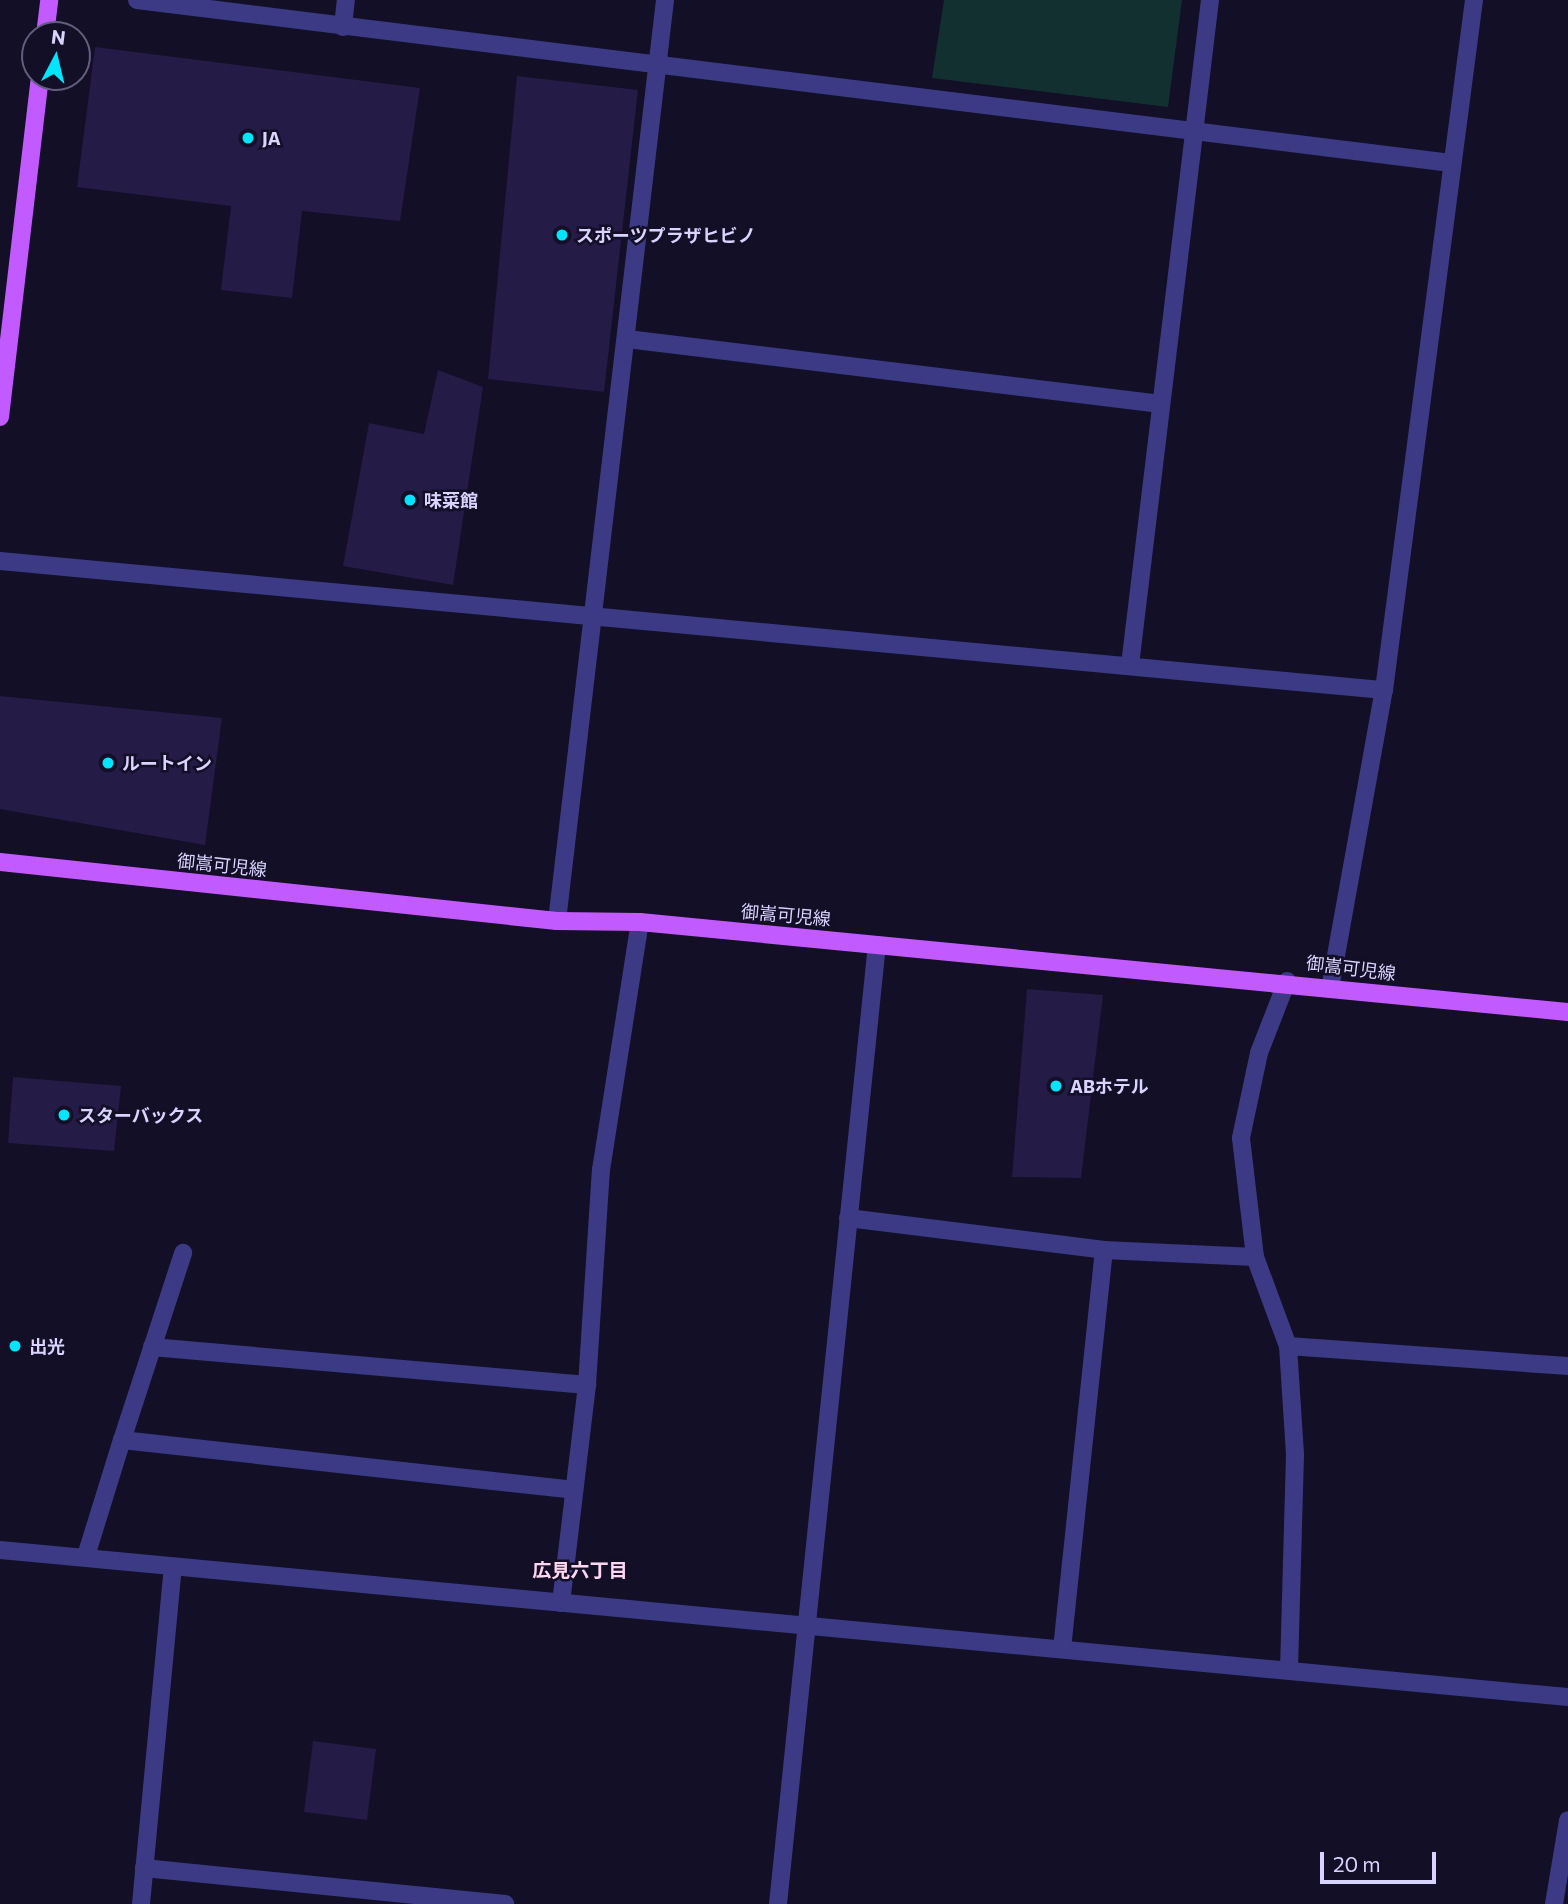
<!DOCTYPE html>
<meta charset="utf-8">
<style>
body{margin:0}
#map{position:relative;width:1568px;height:1904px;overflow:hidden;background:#130f26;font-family:Commissioner,"Noto Sans JP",sans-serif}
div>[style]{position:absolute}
.green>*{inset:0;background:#12302f}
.building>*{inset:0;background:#241b47}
.minor>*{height:18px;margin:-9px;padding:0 9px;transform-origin:9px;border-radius:9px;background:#3d3a85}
.major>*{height:18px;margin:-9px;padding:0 9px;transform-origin:9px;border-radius:9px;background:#c25bff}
.dots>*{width:19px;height:19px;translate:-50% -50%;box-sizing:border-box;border:4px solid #130f26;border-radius:50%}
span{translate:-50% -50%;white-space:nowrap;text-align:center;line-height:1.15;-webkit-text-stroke:5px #130f26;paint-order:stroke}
.poi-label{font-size:18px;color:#d9d4ff;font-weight:700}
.left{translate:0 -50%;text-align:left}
.street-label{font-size:18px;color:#d9d4ff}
.neighbourhood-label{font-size:19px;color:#ffd6f0;font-weight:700}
.north{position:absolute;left:21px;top:21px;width:70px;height:70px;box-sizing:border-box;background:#130f26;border:2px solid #625e7d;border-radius:50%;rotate:7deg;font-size:19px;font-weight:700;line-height:28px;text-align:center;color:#d9d4ff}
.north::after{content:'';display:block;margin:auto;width:24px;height:32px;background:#00e5ff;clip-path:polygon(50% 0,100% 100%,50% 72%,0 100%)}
.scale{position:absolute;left:1320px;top:1852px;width:116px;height:32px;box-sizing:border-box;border:4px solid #d9d4ff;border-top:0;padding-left:9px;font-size:21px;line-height:24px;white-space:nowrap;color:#d9d4ff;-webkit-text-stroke:5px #130f26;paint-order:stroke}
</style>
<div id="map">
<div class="green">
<div style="clip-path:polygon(944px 0,1182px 0,1168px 107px,932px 78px)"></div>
</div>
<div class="building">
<div style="clip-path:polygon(95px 47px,420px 88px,400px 221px,302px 211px,292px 298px,221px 290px,231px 206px,77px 187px)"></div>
<div style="clip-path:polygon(517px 76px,638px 90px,604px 392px,488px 379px)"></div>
<div style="clip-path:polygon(438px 370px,483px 387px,453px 585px,343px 566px,369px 423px,424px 434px)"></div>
<div style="clip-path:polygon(0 696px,222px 718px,205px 845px,0 809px)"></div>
<div style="clip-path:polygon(1027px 989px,1103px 995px,1081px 1178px,1012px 1177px)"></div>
<div style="clip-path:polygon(13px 1077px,121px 1086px,114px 1151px,8px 1143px)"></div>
<div style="clip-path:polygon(313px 1741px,376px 1749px,367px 1820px,304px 1812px)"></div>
</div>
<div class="minor">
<div style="left:137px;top:0;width:1324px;rotate:7.07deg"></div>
<div style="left:343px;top:27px;width:27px;rotate:-84deg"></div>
<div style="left:627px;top:339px;width:538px;rotate:6.94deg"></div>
<div style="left:0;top:561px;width:1390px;rotate:5.33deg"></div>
<div style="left:1130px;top:665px;width:670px;rotate:-83.14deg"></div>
<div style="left:557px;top:921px;width:927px;rotate:-83.31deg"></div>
<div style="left:1287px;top:981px;width:77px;rotate:111.3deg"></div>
<div style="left:1259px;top:1053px;width:87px;rotate:102deg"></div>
<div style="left:1241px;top:1138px;width:120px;rotate:83.3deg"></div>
<div style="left:1255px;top:1257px;width:95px;rotate:69.7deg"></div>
<div style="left:1288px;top:1346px;width:109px;rotate:86.3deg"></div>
<div style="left:1295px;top:1455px;width:215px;rotate:91.6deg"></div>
<div style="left:1330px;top:989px;width:304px;rotate:-79.8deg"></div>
<div style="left:1384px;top:690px;width:696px;rotate:-82.57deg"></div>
<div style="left:848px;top:1218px;width:258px;rotate:7.1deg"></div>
<div style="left:1104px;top:1250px;width:151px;rotate:2.7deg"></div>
<div style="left:1288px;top:1346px;width:281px;rotate:4.1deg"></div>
<div style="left:152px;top:1347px;width:437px;rotate:5deg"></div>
<div style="left:122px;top:1440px;width:197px;rotate:-71.9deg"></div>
<div style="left:0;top:1550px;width:1575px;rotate:5.36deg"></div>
<div style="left:86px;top:1556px;width:121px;rotate:-72.8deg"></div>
<div style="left:122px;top:1440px;width:455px;rotate:6.3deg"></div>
<div style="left:561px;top:1603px;width:220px;rotate:-83.2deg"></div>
<div style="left:587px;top:1385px;width:215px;rotate:-86.3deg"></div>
<div style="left:601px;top:1170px;width:251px;rotate:-81.1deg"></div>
<div style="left:1062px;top:1649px;width:401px;rotate:-84deg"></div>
<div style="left:144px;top:1868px;width:363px;rotate:5.7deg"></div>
<div style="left:141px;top:1904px;width:339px;rotate:-84.6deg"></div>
<div style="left:778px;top:1904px;width:964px;rotate:-84.11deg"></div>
<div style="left:1554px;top:1904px;width:85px;rotate:-80.5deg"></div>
</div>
<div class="major">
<div style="left:45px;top:35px;width:35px;rotate:-83deg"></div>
<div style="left:0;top:417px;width:342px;rotate:-83.3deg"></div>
<div style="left:0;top:862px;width:560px;rotate:6.05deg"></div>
<div style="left:557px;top:921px;width:83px;rotate:0.7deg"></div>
<div style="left:640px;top:922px;width:932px;rotate:5.54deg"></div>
</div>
<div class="dots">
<div style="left:248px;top:138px;background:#00e5ff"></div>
<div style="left:562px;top:235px;background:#00e5ff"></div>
<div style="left:410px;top:500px;background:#00e5ff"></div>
<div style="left:108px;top:763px;background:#00e5ff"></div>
<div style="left:1056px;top:1086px;background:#00e5ff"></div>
<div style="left:64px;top:1115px;background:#00e5ff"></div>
<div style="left:15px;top:1346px;background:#00e5ff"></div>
</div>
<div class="poi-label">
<span class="left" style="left:262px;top:138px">JA</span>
<span class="left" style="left:576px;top:235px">スポーツプラザヒビノ</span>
<span class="left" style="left:424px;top:500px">味菜館</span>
<span class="left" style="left:122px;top:763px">ルートイン</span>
<span class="left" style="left:1070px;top:1086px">ABホテル</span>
<span class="left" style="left:78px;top:1115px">スターバックス</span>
<span class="left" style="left:29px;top:1346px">出光</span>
</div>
<div class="street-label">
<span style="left:222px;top:865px;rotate:6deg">御嵩可児線</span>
<span style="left:786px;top:915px;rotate:5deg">御嵩可児線</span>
<span style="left:1351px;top:968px;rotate:7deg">御嵩可児線</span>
</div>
<div class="neighbourhood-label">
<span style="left:580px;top:1570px">広見六丁目</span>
</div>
<div class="north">N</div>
<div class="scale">20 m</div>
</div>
